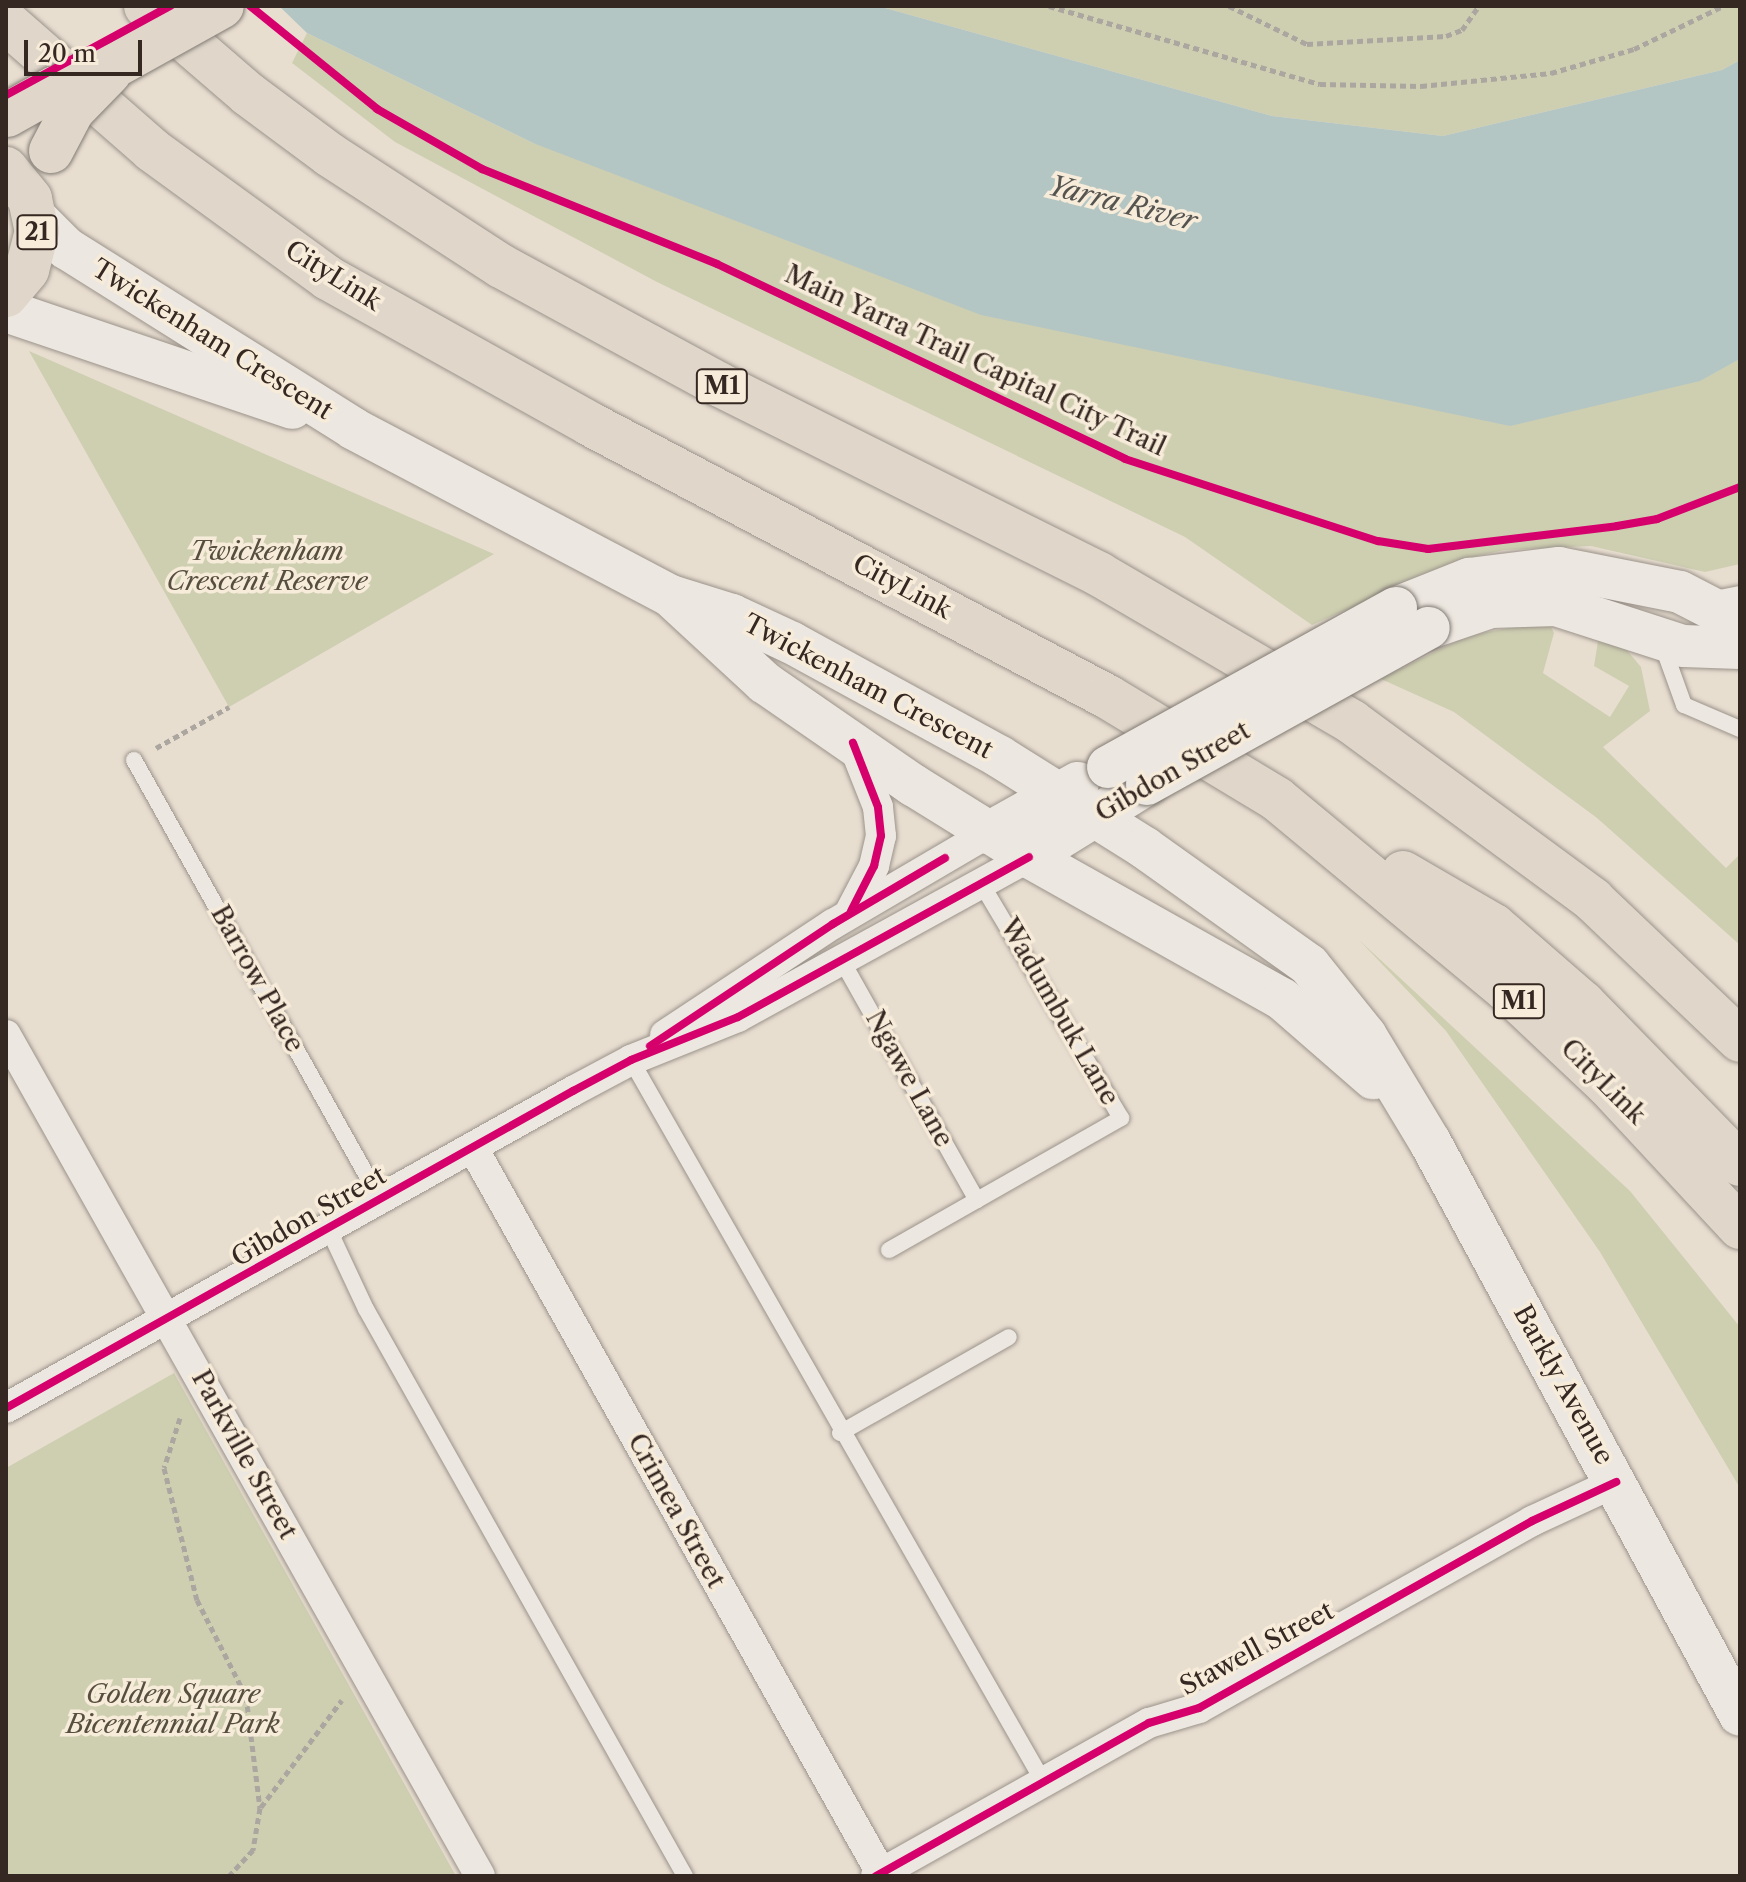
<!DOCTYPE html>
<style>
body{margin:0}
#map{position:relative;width:1746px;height:1882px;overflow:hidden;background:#e8ded0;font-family:"Libre Caslon Text",serif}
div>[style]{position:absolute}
.green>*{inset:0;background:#cecfb1}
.water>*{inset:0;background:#b4c6c3}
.path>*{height:5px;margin-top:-2.5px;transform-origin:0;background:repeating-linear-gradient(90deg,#aca6a0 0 6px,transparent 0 10px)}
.roads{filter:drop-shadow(0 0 2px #9b938b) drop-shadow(0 0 2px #9b938b)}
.service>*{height:16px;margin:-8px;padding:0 8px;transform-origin:8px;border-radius:8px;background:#ece7e0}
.minor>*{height:30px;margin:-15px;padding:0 15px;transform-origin:15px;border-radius:15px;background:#ece7e0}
.secondary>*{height:42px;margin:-21px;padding:0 21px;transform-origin:21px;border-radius:21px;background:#ece7e0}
.primary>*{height:44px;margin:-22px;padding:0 22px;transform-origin:22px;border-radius:22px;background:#e0d7ca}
.motorway>*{height:44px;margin:-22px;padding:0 22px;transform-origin:22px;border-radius:22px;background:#e0d7ca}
.bridges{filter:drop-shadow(0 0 2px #827b74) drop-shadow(0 0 2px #827b74)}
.secondary-bridge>*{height:42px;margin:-21px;padding:0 21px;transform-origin:21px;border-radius:21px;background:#ece7e0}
.primary-bridge>*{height:44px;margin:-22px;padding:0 22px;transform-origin:22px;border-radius:22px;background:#e0d7ca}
.cycleway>*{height:8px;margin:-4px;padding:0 4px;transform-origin:4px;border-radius:4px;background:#d6006c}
span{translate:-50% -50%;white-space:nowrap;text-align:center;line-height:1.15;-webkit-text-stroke:7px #f7ebd9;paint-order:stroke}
.shield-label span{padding:2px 6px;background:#f7ebd9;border:2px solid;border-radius:6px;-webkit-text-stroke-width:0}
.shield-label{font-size:24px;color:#352721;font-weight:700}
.street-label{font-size:26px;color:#352721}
.park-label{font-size:26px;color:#564e3e;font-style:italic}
.water-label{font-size:28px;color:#545350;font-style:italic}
.frame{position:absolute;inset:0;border:8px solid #352721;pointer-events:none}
.scale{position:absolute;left:24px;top:40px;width:118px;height:36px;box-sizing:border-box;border:4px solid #352721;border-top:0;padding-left:10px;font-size:24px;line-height:28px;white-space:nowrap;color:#352721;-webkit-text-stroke:6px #f7ebd9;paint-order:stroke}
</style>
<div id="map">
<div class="green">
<div style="clip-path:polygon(878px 6px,1740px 6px,1740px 60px,1722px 70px,1443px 136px,1272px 116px)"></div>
<div style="clip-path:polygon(307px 33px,533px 143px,1699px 381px,1740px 359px,1740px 564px,1705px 572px,1591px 546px,1504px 550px,1459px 560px,1312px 625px,1185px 537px,657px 282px,395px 142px,292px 63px)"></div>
<div style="clip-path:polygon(29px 351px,494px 554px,229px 707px)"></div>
<div style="clip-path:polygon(1540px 622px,1550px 625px,1554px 633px,1543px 673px,1610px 717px,1629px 686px,1594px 666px,1598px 641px,1626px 649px,1641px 667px,1650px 711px,1603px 747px,1726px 868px,1740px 854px,1740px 945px,1597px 818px,1454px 712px,1381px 679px,1466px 636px)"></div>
<div style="clip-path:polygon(1359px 940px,1630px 1191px,1740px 1327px,1740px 1488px,1600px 1252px,1446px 1031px)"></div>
<div style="clip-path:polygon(174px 1373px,456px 1876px,6px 1876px,6px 1468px)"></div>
</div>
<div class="water">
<div style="clip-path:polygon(279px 6px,878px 6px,1272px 116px,1443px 136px,1722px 70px,1740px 60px,1740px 359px,1700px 381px,1510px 426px,981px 315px,533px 143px,307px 33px)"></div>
</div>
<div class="path">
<div style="left:1049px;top:6px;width:282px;rotate:16.1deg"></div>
<div style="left:1320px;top:84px;width:101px;rotate:1.1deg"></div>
<div style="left:1421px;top:86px;width:131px;rotate:-5.7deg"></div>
<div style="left:1551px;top:73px;width:86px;rotate:-16.1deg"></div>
<div style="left:1634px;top:49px;width:99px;rotate:-25.8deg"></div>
<div style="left:1229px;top:6px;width:87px;rotate:26deg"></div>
<div style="left:1307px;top:44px;width:139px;rotate:-3.3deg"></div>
<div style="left:1446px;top:36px;width:17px;rotate:-21deg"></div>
<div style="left:1462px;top:30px;width:29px;rotate:-55deg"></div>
<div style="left:156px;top:748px;width:84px;rotate:-29.3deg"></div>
<div style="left:180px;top:1418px;width:52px;rotate:107.7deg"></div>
<div style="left:164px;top:1468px;width:136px;rotate:76deg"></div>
<div style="left:197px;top:1600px;width:108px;rotate:63deg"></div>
<div style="left:246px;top:1696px;width:113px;rotate:82.9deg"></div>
<div style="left:260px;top:1808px;width:43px;rotate:99.5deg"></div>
<div style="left:253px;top:1850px;width:35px;rotate:133deg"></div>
<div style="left:261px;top:1807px;width:134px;rotate:-52.9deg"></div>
</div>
<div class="roads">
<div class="service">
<div style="left:1714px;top:599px;width:26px;rotate:-11deg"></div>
<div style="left:1662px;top:644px;width:65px;rotate:70.2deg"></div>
<div style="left:1684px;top:705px;width:61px;rotate:23.2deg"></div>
<div style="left:134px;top:760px;width:503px;rotate:60.74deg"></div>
<div style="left:841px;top:959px;width:277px;rotate:60.6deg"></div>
<div style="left:631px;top:1060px;width:833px;rotate:60.26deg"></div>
<div style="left:328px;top:1228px;width:89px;rotate:64.9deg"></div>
<div style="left:366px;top:1309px;width:651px;rotate:60.64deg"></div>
<div style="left:889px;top:1250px;width:267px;rotate:-29.6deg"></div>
<div style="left:1121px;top:1118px;width:271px;rotate:-120.8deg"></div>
<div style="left:840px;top:1433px;width:194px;rotate:-29.6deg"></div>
</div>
<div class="minor">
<div style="left:850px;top:912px;width:52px;rotate:-62.4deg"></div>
<div style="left:874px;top:866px;width:31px;rotate:-77deg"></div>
<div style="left:881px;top:836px;width:29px;rotate:-96deg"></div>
<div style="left:878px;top:807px;width:68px;rotate:-111.6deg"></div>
<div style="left:6px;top:1035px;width:965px;rotate:60.59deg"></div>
<div style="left:665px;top:1035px;width:201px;rotate:-33.5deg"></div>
<div style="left:833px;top:924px;width:180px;rotate:-30.4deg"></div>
<div style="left:473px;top:1148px;width:832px;rotate:60.63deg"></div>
<div style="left:6px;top:1408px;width:650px;rotate:-29.21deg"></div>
<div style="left:573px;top:1091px;width:66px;rotate:-28.1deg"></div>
<div style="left:631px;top:1060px;width:115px;rotate:-21.9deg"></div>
<div style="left:738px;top:1017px;width:332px;rotate:-28.8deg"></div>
<div style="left:876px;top:1876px;width:313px;rotate:-29.3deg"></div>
<div style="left:1149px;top:1723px;width:52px;rotate:-16.7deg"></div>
<div style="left:1199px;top:1708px;width:382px;rotate:-29.3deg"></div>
<div style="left:1532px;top:1521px;width:93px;rotate:-24.9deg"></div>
</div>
<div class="secondary">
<div style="left:35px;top:217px;width:44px;rotate:45deg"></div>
<div style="left:66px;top:248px;width:340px;rotate:32.1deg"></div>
<div style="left:354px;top:429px;width:358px;rotate:27.8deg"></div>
<div style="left:671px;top:596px;width:64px;rotate:17.3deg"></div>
<div style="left:732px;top:615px;width:66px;rotate:25deg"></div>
<div style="left:792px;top:643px;width:237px;rotate:28.7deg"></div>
<div style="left:1000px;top:757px;width:171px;rotate:32.1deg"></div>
<div style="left:1145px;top:848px;width:201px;rotate:35.5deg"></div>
<div style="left:1309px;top:965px;width:91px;rotate:51.2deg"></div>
<div style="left:1366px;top:1036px;width:124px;rotate:58.9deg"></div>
<div style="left:1430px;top:1142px;width:651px;rotate:61.59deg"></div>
<div style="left:6px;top:311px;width:302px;rotate:18.7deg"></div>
<div style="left:675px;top:600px;width:122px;rotate:42.7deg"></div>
<div style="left:765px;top:683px;width:180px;rotate:34.6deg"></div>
<div style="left:913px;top:785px;width:137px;rotate:31.8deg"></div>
<div style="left:1029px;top:857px;width:290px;rotate:29.3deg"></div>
<div style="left:1282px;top:999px;width:121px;rotate:41deg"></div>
<div style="left:1396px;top:608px;width:79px;rotate:-21.7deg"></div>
<div style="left:1469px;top:579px;width:91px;rotate:-7deg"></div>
<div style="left:1559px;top:568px;width:123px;rotate:11.2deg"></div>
<div style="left:1680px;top:592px;width:68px;rotate:27.3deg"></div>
<div style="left:1429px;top:628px;width:65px;rotate:-18.7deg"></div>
<div style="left:1491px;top:607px;width:65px;rotate:-1.8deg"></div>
<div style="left:1556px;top:605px;width:133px;rotate:17.9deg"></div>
<div style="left:1683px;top:646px;width:57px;rotate:2deg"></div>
<div style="left:988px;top:833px;width:103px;rotate:-29.1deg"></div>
<div style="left:1029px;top:857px;width:139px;rotate:-31.7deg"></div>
</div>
<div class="primary">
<div style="left:6px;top:169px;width:38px;rotate:51deg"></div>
<div style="left:30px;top:199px;width:33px;rotate:78deg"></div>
<div style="left:37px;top:231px;width:40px;rotate:104.4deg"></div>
<div style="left:27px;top:270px;width:33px;rotate:130deg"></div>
</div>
<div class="motorway">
<div style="left:146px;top:6px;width:135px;rotate:40.8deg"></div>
<div style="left:248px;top:94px;width:102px;rotate:36.6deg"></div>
<div style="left:330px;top:155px;width:204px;rotate:33deg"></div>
<div style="left:501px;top:266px;width:249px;rotate:28.5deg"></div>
<div style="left:720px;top:385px;width:424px;rotate:26.5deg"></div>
<div style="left:1099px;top:574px;width:293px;rotate:30.3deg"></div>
<div style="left:1352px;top:722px;width:300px;rotate:36.4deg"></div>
<div style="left:1593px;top:900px;width:203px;rotate:43.6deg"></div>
<div style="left:6px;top:22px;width:194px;rotate:41.2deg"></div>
<div style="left:152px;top:150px;width:218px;rotate:36deg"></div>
<div style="left:328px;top:278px;width:300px;rotate:29.1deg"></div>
<div style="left:590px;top:424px;width:586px;rotate:27.79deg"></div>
<div style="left:1108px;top:697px;width:197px;rotate:31.1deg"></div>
<div style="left:1277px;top:799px;width:298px;rotate:39.7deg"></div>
<div style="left:1506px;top:989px;width:140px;rotate:43.3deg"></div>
<div style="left:1608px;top:1085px;width:194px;rotate:47.1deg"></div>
<div style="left:1403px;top:873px;width:105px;rotate:30.2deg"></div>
<div style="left:1494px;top:926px;width:118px;rotate:40.9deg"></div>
<div style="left:1583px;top:1003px;width:225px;rotate:45.7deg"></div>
</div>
</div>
<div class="bridges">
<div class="secondary-bridge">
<div style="left:1108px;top:767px;width:329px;rotate:-28.9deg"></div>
<div style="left:1147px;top:784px;width:322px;rotate:-29deg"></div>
</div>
<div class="primary-bridge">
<div style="left:7px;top:115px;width:55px;rotate:-29.4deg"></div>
<div style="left:55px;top:88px;width:65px;rotate:-20.7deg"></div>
<div style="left:116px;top:65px;width:121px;rotate:-29.1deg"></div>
<div style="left:51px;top:151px;width:45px;rotate:-62.3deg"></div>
<div style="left:72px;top:111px;width:53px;rotate:-45.8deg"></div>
</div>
</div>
<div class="cycleway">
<div style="left:250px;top:6px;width:164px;rotate:39deg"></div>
<div style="left:377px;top:109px;width:121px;rotate:29.7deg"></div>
<div style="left:482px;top:169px;width:253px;rotate:22deg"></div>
<div style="left:717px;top:264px;width:452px;rotate:25.5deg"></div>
<div style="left:1125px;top:459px;width:266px;rotate:18deg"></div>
<div style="left:1378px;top:541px;width:51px;rotate:9.1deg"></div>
<div style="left:1428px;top:549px;width:190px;rotate:-6.9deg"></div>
<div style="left:1617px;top:526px;width:41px;rotate:-9.9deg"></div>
<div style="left:1657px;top:519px;width:89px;rotate:-21.1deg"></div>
<div style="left:6px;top:95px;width:187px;rotate:-28.5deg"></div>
<div style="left:851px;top:911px;width:51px;rotate:-62.9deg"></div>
<div style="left:874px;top:866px;width:31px;rotate:-77deg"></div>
<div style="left:881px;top:836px;width:29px;rotate:-96deg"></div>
<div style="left:878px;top:807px;width:69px;rotate:-111.3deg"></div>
<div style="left:650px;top:1046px;width:220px;rotate:-33.7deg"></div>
<div style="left:833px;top:924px;width:130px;rotate:-30.5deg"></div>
<div style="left:6px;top:1408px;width:650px;rotate:-29.21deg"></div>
<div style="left:573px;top:1091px;width:66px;rotate:-28.1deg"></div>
<div style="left:631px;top:1060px;width:115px;rotate:-21.9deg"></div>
<div style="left:738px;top:1017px;width:332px;rotate:-28.8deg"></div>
<div style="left:876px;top:1876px;width:313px;rotate:-29.3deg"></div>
<div style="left:1149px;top:1723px;width:52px;rotate:-16.7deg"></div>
<div style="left:1199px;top:1708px;width:382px;rotate:-29.3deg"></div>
<div style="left:1532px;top:1521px;width:93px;rotate:-24.9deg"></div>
</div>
<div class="shield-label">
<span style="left:37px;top:232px">21</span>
<span style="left:722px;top:386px">M1</span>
<span style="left:1519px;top:1001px">M1</span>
</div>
<div class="street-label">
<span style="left:333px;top:276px;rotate:32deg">CityLink</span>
<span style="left:212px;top:340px;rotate:32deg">Twickenham Crescent</span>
<span style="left:975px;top:361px;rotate:25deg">Main Yarra Trail Capital City Trail</span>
<span style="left:902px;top:587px;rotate:28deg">CityLink</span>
<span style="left:868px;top:687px;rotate:28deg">Twickenham Crescent</span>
<span style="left:1173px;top:772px;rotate:-30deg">Gibdon Street</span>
<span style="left:257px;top:979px;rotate:61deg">Barrow Place</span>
<span style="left:1059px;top:1012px;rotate:60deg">Wadumbuk Lane</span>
<span style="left:909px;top:1079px;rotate:61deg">Ngawe Lane</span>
<span style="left:1603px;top:1082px;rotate:45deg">CityLink</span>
<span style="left:309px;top:1217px;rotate:-30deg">Gibdon Street</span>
<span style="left:1563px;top:1385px;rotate:61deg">Barkly Avenue</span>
<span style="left:244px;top:1455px;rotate:61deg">Parkville Street</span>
<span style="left:676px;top:1511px;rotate:61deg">Crimea Street</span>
<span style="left:1257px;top:1649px;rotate:-28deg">Stawell Street</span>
</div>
<div class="park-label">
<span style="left:267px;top:567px">Twickenham<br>Crescent Reserve</span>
<span style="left:173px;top:1710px">Golden Square<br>Bicentennial Park</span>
</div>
<div class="water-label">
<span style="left:1123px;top:203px;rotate:14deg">Yarra River</span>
</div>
<div class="frame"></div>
<div class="scale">20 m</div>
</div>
